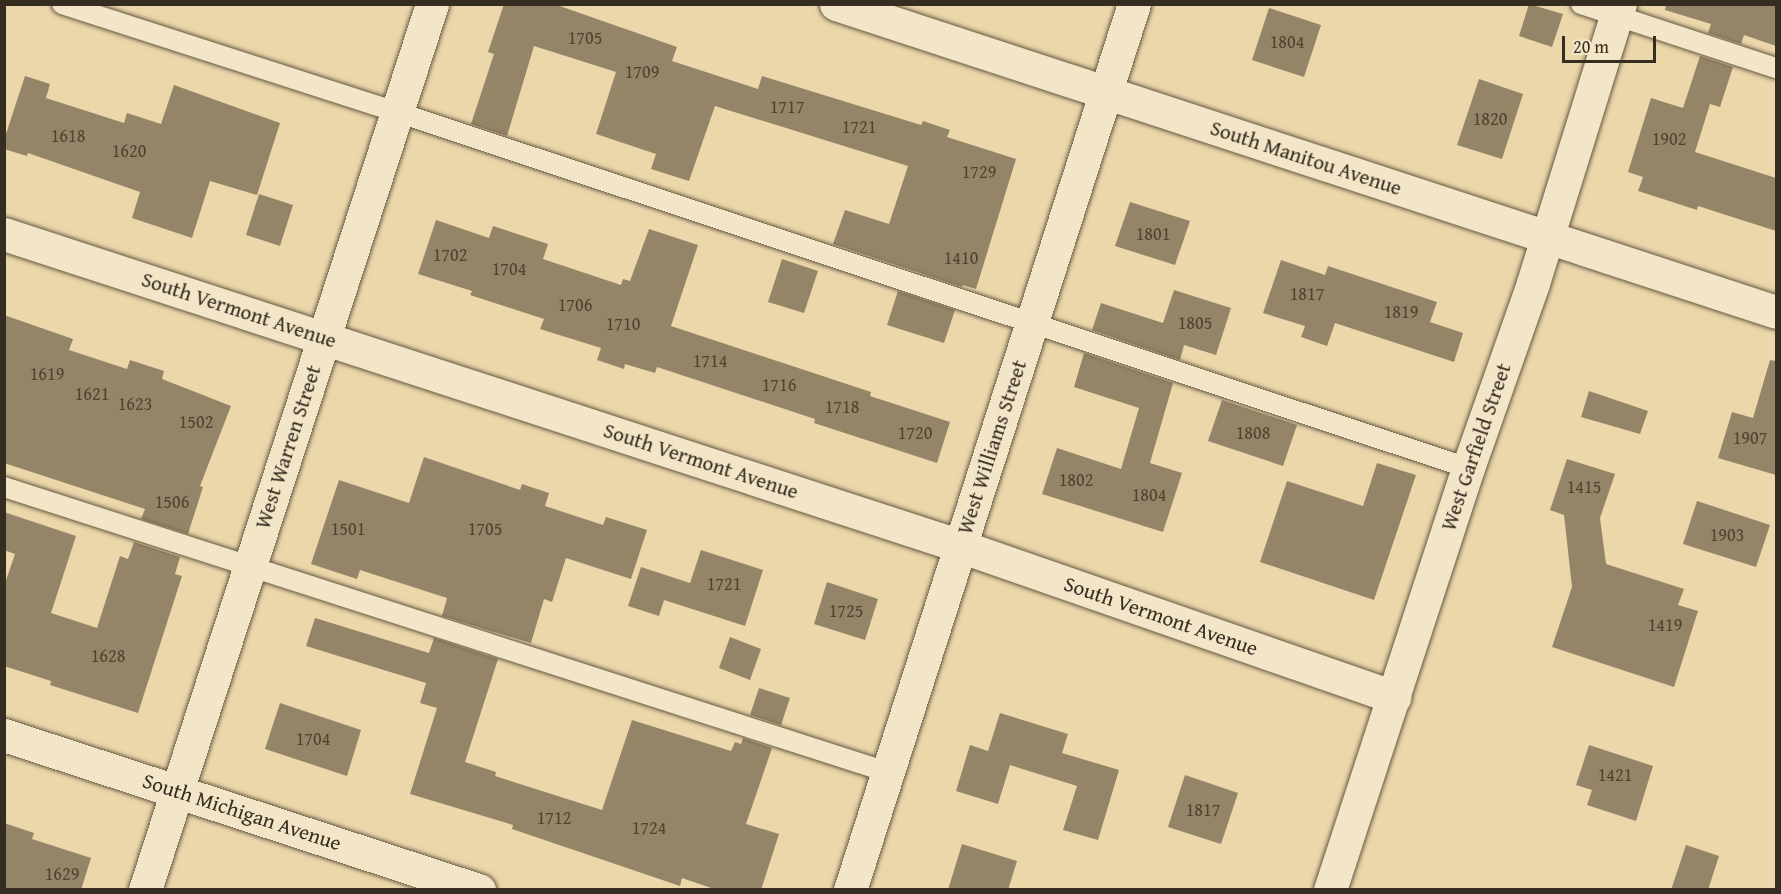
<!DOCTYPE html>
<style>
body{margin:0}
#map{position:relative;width:1781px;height:894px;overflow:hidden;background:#ecd7aa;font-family:"Gentium Book Plus",serif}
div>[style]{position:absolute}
.building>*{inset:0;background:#958568}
.roads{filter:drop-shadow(0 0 2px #645843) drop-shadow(0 0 2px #645843)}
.service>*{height:20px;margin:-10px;padding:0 10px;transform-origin:10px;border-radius:10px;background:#f3e5c8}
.minor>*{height:33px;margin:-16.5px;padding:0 16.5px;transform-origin:16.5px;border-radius:16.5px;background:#f3e5c8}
span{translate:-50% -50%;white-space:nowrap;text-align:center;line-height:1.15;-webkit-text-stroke:6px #f3e5c8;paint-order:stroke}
.number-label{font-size:18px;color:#4e4333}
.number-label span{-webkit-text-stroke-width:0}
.street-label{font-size:21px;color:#362d21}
.frame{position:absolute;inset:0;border:6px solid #362d21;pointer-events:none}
.scale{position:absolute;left:1562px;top:36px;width:94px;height:27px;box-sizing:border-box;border:3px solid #362d21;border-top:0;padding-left:8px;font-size:18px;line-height:21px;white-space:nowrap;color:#362d21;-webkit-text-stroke:4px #f3e5c8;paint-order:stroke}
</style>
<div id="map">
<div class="building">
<div style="clip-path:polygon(504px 4px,554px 4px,677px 47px,672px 61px,758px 89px,762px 76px,921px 125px,923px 121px,950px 130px,947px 137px,1016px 159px,976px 289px,963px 285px,962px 287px,833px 244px,845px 210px,889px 224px,908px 166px,715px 106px,689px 181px,651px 169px,656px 154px,596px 134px,616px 72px,534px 46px,507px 136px,471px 124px,494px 54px,488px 52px)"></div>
<div style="clip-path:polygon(1529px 4px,1563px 14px,1552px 47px,1519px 36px)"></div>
<div style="clip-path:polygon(1666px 4px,1776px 4px,1776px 46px,1744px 35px,1741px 44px,1708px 33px,1711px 24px,1665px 10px)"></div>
<div style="clip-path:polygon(1269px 8px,1321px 25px,1304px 77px,1252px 60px)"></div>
<div style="clip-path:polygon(1700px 56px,1733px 67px,1720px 107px,1710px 104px,1695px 152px,1776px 178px,1776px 231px,1698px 206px,1697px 210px,1638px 191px,1643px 177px,1628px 172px,1651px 98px,1683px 108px)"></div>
<div style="clip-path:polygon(25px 76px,50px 84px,46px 98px,124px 123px,127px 113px,161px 124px,174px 85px,280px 123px,257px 195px,210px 181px,192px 238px,132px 218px,140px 192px,28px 153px,27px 156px,4px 149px,4px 140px)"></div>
<div style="clip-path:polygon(1479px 79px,1523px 94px,1502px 159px,1457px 145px)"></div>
<div style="clip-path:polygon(259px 194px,293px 205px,280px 246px,246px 235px)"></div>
<div style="clip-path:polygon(1130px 202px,1190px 221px,1175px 265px,1115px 246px)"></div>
<div style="clip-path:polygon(436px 220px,489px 238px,493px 226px,548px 244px,543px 259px,621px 285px,623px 279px,630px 281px,649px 229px,698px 245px,671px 326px,871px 392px,870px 396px,950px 422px,937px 463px,814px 423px,815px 419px,657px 367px,655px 373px,625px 364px,624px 369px,597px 360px,601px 348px,540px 329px,544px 319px,470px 295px,472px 291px,418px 274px)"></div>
<div style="clip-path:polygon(782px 259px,818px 271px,804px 313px,768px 302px)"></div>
<div style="clip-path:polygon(1281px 260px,1325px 275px,1328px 266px,1437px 302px,1430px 322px,1463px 333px,1454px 362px,1335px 323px,1327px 346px,1301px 337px,1305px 326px,1263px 313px)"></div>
<div style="clip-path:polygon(1174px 290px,1231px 308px,1216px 355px,1184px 345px,1180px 360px,1092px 330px,1101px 303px,1163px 323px)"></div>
<div style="clip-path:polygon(898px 291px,955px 310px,944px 343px,887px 325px)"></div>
<div style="clip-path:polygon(4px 315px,73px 339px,69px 350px,127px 369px,130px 360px,164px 371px,162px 379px,231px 406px,200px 486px,203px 487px,188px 534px,141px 519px,145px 509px,4px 463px)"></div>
<div style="clip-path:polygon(1084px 353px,1173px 383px,1150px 463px,1182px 473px,1163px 532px,1042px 494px,1057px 448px,1121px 469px,1139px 408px,1074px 387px)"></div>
<div style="clip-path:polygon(1770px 360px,1776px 361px,1776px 475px,1718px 458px,1732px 412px,1753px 418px)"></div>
<div style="clip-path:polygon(1589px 391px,1648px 411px,1640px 434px,1581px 417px)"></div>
<div style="clip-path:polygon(1222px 400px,1297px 425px,1283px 466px,1208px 441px)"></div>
<div style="clip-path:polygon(424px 457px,520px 490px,522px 484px,549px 493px,545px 506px,603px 525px,606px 517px,647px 530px,631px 579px,566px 558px,552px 602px,544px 599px,531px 643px,442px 616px,447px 598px,360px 570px,357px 579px,311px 564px,339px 480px,409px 503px)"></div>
<div style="clip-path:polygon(1567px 459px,1615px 474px,1600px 518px,1606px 564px,1684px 589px,1678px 605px,1698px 611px,1674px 687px,1552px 647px,1572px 587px,1564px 515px,1550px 510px)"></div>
<div style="clip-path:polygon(1377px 463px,1416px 475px,1374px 600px,1260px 562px,1287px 481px,1363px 506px)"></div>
<div style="clip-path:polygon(1697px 501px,1770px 525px,1756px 567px,1683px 544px)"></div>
<div style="clip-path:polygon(4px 512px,76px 536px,51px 613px,97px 628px,120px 556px,128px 559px,134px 542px,180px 557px,175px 574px,182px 576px,138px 713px,50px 685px,51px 681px,4px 666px,4px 586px,15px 554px,4px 550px)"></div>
<div style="clip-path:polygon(701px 550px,763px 570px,745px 626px,664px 600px,659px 616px,628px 606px,641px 567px,690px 583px)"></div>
<div style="clip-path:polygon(827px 582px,878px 599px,865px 640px,814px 624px)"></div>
<div style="clip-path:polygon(315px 618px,429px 653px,434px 638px,498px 659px,465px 762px,496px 772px,495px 776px,602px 810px,632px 720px,731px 751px,735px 742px,741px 744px,743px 738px,772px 748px,746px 824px,779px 834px,761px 890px,717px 890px,682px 878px,680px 886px,512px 829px,513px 825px,410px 794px,437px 708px,420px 703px,426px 683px,306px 646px)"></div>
<div style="clip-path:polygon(730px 637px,761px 649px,750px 680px,719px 668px)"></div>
<div style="clip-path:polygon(759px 688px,790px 698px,781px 725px,750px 715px)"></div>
<div style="clip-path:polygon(280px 703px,361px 730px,347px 776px,265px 749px)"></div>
<div style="clip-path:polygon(1000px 713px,1068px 734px,1062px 753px,1119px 770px,1098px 840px,1063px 830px,1077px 786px,1010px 765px,998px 804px,956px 791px,970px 745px,988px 751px)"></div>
<div style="clip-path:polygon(1589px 745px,1653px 766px,1636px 821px,1587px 805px,1592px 790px,1576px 785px)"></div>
<div style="clip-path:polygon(1185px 775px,1238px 793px,1221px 844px,1168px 827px)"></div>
<div style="clip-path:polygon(4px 823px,34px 833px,32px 839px,91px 858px,81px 890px,4px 890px)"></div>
<div style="clip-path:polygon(962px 844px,1017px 861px,1008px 890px,948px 890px)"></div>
<div style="clip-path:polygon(1686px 845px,1719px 856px,1708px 890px,1671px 890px)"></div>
</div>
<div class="roads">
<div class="service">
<div style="left:62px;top:4px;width:352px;rotate:17.9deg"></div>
<div style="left:397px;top:112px;width:1129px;rotate:18.39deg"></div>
<div style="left:1581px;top:4px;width:205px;rotate:18.2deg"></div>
<div style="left:4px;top:487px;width:928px;rotate:17.89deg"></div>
</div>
<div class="minor">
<div style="left:836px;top:4px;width:989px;rotate:18.14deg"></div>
<div style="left:4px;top:234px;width:1006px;rotate:18.07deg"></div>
<div style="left:960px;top:546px;width:460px;rotate:19.2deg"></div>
<div style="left:4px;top:735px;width:500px;rotate:18.1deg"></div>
<div style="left:145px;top:890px;width:931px;rotate:-72.05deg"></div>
<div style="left:850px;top:890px;width:930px;rotate:-72.23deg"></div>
<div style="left:1330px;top:890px;width:444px;rotate:-71.9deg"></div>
<div style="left:1468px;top:468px;width:196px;rotate:-70.6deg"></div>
<div style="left:1533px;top:283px;width:292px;rotate:-72.7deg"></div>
</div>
</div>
<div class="number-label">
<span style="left:585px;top:38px">1705</span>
<span style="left:1287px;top:42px">1804</span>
<span style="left:642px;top:72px">1709</span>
<span style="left:787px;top:107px">1717</span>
<span style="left:1490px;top:119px">1820</span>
<span style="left:859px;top:127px">1721</span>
<span style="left:68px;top:136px">1618</span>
<span style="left:1669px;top:139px">1902</span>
<span style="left:129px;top:151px">1620</span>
<span style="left:979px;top:172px">1729</span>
<span style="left:1153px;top:234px">1801</span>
<span style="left:450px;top:255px">1702</span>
<span style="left:961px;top:258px">1410</span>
<span style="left:509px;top:269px">1704</span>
<span style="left:1307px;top:294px">1817</span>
<span style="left:575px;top:305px">1706</span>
<span style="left:1401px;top:312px">1819</span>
<span style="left:1195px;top:323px">1805</span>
<span style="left:623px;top:324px">1710</span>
<span style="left:710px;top:361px">1714</span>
<span style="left:47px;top:374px">1619</span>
<span style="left:779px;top:385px">1716</span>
<span style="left:92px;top:394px">1621</span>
<span style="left:135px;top:404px">1623</span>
<span style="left:842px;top:407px">1718</span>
<span style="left:196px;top:422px">1502</span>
<span style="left:915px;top:433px">1720</span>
<span style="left:1253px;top:433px">1808</span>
<span style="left:1750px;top:438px">1907</span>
<span style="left:1076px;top:480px">1802</span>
<span style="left:1584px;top:487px">1415</span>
<span style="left:1149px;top:495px">1804</span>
<span style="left:172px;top:502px">1506</span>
<span style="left:348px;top:529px">1501</span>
<span style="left:485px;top:529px">1705</span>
<span style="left:1727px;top:535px">1903</span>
<span style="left:724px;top:584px">1721</span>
<span style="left:846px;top:611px">1725</span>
<span style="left:1665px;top:625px">1419</span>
<span style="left:108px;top:656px">1628</span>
<span style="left:313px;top:739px">1704</span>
<span style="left:1615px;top:775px">1421</span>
<span style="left:1203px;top:810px">1817</span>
<span style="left:554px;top:818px">1712</span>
<span style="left:649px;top:828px">1724</span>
<span style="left:62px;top:874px">1629</span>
</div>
<div class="street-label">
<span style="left:1306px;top:158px;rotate:18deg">South Manitou Avenue</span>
<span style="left:239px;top:310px;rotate:18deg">South Vermont Avenue</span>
<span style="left:288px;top:447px;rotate:-72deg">West Warren Street</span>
<span style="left:992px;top:447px;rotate:-72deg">West Williams Street</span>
<span style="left:1476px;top:447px;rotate:-71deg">West Garfield Street</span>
<span style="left:701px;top:461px;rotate:18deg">South Vermont Avenue</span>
<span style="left:1161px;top:616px;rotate:19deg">South Vermont Avenue</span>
<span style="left:242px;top:812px;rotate:18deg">South Michigan Avenue</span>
</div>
<div class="frame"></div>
<div class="scale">20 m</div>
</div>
